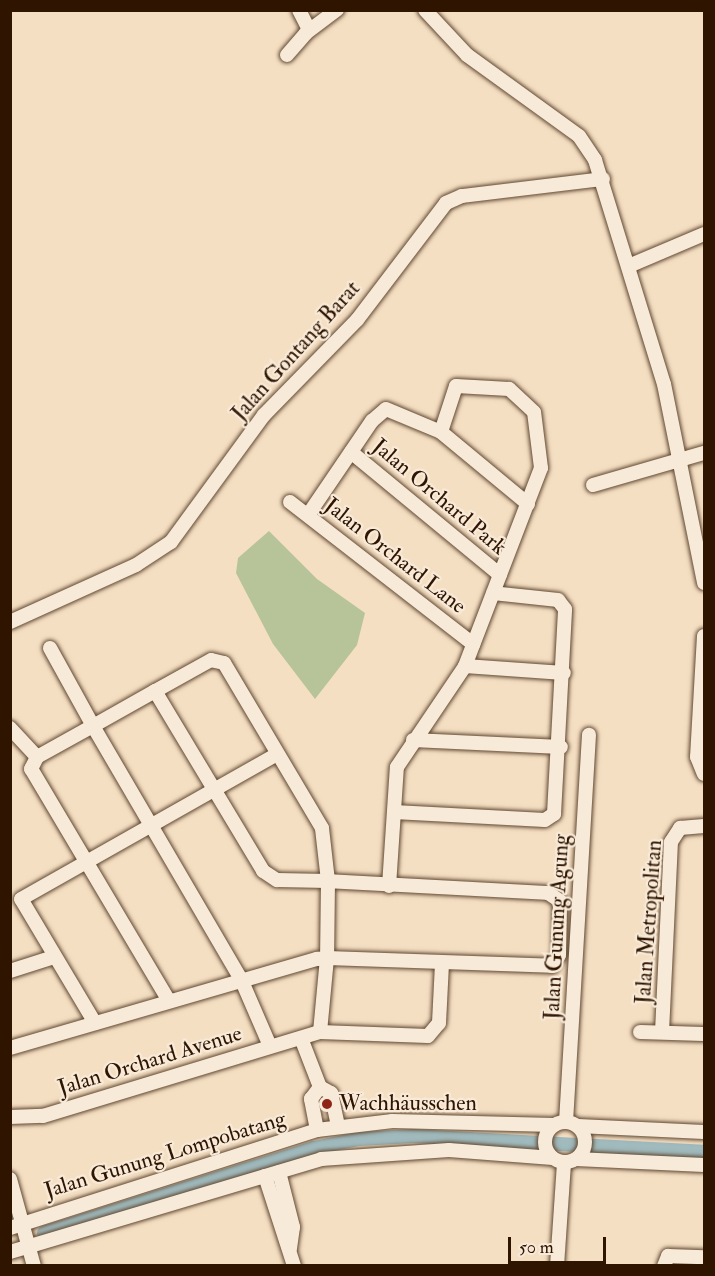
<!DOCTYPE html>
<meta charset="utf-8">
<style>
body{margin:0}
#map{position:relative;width:715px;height:1276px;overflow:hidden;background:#f5dfc3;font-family:"IM FELL Double Pica",serif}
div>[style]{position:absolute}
.green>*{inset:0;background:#b7c398}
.canal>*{height:14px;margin:-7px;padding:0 7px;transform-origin:7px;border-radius:7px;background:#a0babd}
.roads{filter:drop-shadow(0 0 2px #604831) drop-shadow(0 0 2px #604831)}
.minor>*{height:14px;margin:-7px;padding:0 7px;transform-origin:7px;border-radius:7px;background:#f8ead8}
.minor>.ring{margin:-7px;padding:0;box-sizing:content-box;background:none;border:14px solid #f8ead8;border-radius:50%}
.dots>*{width:16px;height:16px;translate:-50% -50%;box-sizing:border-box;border:3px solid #f8ead8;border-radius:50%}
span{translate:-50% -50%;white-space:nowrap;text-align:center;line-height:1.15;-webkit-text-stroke:4.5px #f8ead8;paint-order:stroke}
.street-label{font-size:22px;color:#2f1500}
.poi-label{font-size:22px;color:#2f1500}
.left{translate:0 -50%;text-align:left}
.frame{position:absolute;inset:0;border:12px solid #2f1500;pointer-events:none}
.scale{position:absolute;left:508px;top:1237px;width:98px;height:27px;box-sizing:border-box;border:3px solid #2f1500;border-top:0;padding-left:8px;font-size:18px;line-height:21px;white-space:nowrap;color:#2f1500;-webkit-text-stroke:4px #f8ead8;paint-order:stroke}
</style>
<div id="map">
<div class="green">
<div style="clip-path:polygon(269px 531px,317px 579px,365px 613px,357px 645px,315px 699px,273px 644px,236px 573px,238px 558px)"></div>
</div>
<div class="canal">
<div style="left:44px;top:1233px;width:283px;rotate:-17.5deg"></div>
<div style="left:314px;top:1148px;width:46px;rotate:-11.3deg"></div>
<div style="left:359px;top:1139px;width:54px;rotate:-3.2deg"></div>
<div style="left:413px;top:1136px;width:291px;rotate:3.1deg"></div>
</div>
<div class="roads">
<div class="minor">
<div style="left:299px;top:10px;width:22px;rotate:63deg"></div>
<div style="left:425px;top:10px;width:62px;rotate:47deg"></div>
<div style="left:467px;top:55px;width:138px;rotate:35.9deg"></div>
<div style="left:579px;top:136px;width:29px;rotate:56deg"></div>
<div style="left:595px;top:160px;width:234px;rotate:72.9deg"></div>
<div style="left:664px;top:384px;width:203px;rotate:78.6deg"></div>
<div style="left:287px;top:55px;width:29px;rotate:-49deg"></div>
<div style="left:306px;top:33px;width:39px;rotate:-37deg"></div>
<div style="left:631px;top:265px;width:79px;rotate:-23deg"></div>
<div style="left:351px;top:452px;width:193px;rotate:39.5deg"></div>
<div style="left:593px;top:485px;width:116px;rotate:-16.1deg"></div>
<div style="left:290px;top:502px;width:232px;rotate:37.8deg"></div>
<div style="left:308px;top:515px;width:114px;rotate:-55.8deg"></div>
<div style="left:372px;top:421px;width:18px;rotate:-41deg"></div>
<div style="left:386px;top:409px;width:60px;rotate:22.7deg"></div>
<div style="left:441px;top:432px;width:113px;rotate:39.6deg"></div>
<div style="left:10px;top:622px;width:138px;rotate:-24.3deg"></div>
<div style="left:136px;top:565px;width:42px;rotate:-33.3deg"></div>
<div style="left:171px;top:542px;width:157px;rotate:-53.8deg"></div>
<div style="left:264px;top:415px;width:133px;rotate:-45.6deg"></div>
<div style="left:357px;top:320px;width:147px;rotate:-52.7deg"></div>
<div style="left:446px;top:203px;width:17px;rotate:-24deg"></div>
<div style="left:462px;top:196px;width:142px;rotate:-6.9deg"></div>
<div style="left:704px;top:636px;width:121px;rotate:93.3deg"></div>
<div style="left:697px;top:757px;width:18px;rotate:68deg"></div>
<div style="left:50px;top:648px;width:89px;rotate:61.1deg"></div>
<div style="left:93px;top:726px;width:71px;rotate:-29.4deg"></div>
<div style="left:155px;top:691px;width:210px;rotate:59deg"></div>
<div style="left:263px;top:871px;width:17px;rotate:33deg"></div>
<div style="left:277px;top:880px;width:51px;rotate:1.1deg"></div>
<div style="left:328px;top:881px;width:53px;rotate:-96.5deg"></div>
<div style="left:322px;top:828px;width:192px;rotate:-120.7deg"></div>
<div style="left:224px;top:663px;width:13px;rotate:-167deg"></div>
<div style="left:211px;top:660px;width:64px;rotate:151deg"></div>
<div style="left:465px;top:666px;width:99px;rotate:4deg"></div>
<div style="left:10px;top:728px;width:40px;rotate:47deg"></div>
<div style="left:413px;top:740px;width:148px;rotate:2.7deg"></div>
<div style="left:394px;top:812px;width:151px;rotate:3deg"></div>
<div style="left:545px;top:820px;width:11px;rotate:-34deg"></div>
<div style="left:554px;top:814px;width:205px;rotate:-86.9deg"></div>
<div style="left:565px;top:609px;width:11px;rotate:-128deg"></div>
<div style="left:558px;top:600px;width:65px;rotate:-173.9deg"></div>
<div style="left:389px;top:886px;width:119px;rotate:-86.2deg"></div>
<div style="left:397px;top:767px;width:122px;rotate:-56deg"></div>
<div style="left:465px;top:666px;width:212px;rotate:-69deg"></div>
<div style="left:541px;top:468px;width:56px;rotate:-97.1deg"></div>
<div style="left:534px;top:412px;width:34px;rotate:-137deg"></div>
<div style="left:509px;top:389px;width:53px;rotate:-176.8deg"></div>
<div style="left:456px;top:386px;width:48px;rotate:108.1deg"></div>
<div style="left:10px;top:971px;width:46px;rotate:-17.7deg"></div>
<div style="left:169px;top:1001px;width:270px;rotate:-120.7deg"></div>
<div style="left:31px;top:769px;width:13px;rotate:-63deg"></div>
<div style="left:37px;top:757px;width:64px;rotate:-29deg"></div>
<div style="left:93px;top:726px;width:293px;rotate:59.7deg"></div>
<div style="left:241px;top:979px;width:73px;rotate:66.6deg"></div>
<div style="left:95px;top:1023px;width:144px;rotate:-120.8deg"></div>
<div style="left:21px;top:899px;width:294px;rotate:-29.5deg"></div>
<div style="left:640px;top:1032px;width:64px;rotate:1.8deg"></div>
<div style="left:662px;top:1032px;width:190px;rotate:-87.3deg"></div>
<div style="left:671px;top:842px;width:17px;rotate:-57deg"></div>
<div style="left:680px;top:828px;width:24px;rotate:-5deg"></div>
<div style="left:301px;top:1038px;width:53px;rotate:68.8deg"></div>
<div style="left:320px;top:1087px;width:13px;rotate:29deg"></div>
<div style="left:331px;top:1093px;width:34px;rotate:78deg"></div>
<div style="left:10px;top:1048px;width:320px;rotate:-16.2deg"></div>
<div style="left:317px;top:959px;width:10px;rotate:-6deg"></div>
<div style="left:327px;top:958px;width:225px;rotate:2deg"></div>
<div style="left:552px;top:966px;width:13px;rotate:-58deg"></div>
<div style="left:559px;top:955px;width:54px;rotate:-88.9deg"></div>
<div style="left:560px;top:901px;width:14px;rotate:-146deg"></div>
<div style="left:548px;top:893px;width:220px;rotate:-176.9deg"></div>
<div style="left:328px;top:881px;width:77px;rotate:90.7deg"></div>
<div style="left:327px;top:958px;width:74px;rotate:95.4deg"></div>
<div style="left:10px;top:1117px;width:33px;rotate:-2deg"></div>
<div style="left:43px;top:1116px;width:289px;rotate:-16.9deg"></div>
<div style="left:320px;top:1032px;width:108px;rotate:2.1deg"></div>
<div style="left:428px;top:1036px;width:17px;rotate:-50deg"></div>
<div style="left:439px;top:1023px;width:59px;rotate:-87.1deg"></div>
<div class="ring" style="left:545px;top:1122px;width:26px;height:26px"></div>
<div style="left:566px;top:1122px;width:388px;rotate:-86.6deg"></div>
<div style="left:578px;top:1126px;width:126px;rotate:2.7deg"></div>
<div style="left:317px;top:1130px;width:32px;rotate:-101deg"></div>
<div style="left:311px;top:1099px;width:15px;rotate:-53deg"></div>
<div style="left:576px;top:1159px;width:128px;rotate:2.7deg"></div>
<div style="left:279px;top:1172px;width:57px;rotate:75.7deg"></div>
<div style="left:293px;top:1227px;width:22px;rotate:98deg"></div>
<div style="left:265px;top:1176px;width:95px;rotate:72.1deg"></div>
<div style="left:10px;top:1179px;width:90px;rotate:74.6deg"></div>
<div style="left:10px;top:1228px;width:322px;rotate:-17.7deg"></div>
<div style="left:317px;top:1130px;width:76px;rotate:-6.8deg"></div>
<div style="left:392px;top:1121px;width:162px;rotate:1.4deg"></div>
<div style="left:10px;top:1252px;width:325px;rotate:-16.6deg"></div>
<div style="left:321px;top:1159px;width:128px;rotate:-4deg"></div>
<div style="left:449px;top:1150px;width:104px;rotate:4.4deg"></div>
<div style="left:557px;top:1266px;width:104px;rotate:-86.1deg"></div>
<div style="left:664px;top:1266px;width:11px;rotate:-68deg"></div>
<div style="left:668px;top:1256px;width:36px;rotate:2deg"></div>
</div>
</div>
<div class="dots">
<div style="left:327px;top:1104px;background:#8f2418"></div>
</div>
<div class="street-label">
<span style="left:296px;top:351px;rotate:-48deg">Jalan Gontang Barat</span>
<span style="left:439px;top:497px;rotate:40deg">Jalan Orchard Park</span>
<span style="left:395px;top:556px;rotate:38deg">Jalan Orchard Lane</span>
<span style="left:649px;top:922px;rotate:-86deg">Jalan Metropolitan</span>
<span style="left:557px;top:927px;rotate:-87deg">Jalan Gunung Agung</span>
<span style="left:150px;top:1061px;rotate:-17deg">Jalan Orchard Avenue</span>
<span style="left:165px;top:1155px;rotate:-17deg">Jalan Gunung Lompobatang</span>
</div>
<div class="poi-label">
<span class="left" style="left:339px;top:1104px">Wachhäusschen</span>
</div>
<div class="frame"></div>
<div class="scale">50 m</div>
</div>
